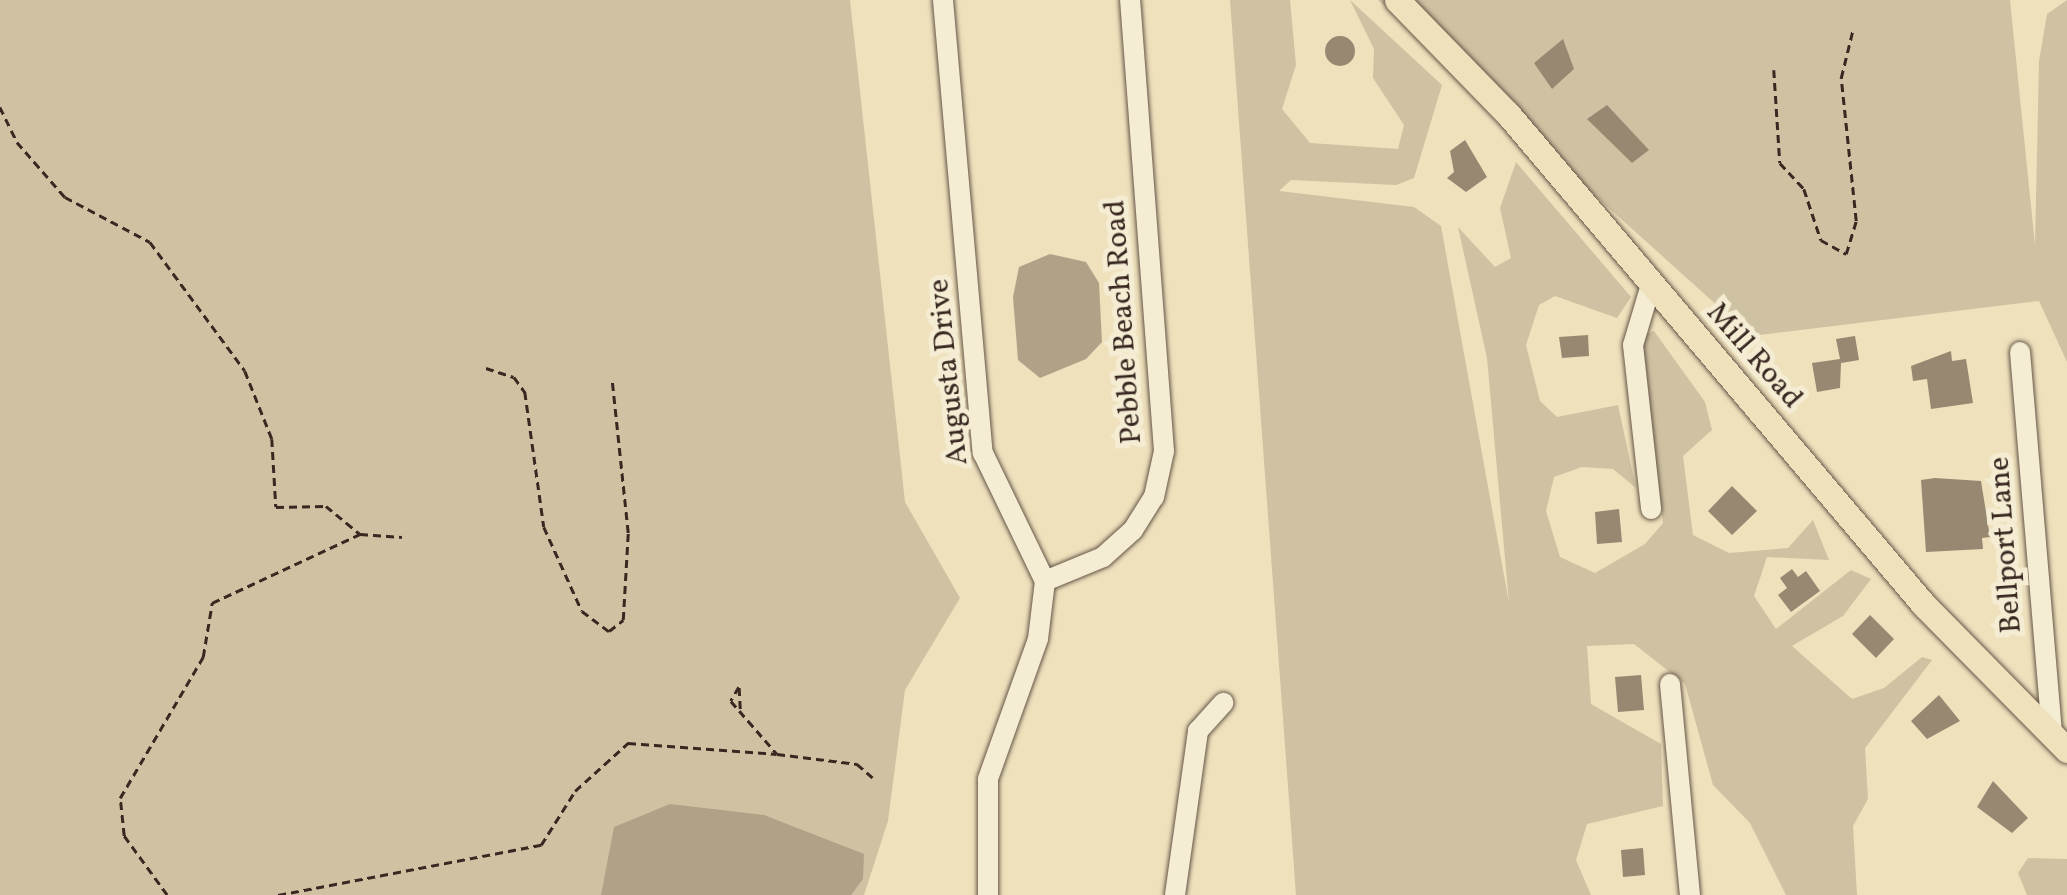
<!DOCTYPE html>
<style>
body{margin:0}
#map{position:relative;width:2067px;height:895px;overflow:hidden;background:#eee1bc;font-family:Vollkorn,serif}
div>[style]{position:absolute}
.green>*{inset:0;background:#cfc2a2}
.water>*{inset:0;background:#b0a287}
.building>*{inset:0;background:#978872}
.round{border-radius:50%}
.path>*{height:2.5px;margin-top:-1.25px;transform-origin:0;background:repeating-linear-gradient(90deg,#392821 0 8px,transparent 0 13px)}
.roads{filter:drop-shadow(0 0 2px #665648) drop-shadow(0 0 2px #665648)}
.minor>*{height:20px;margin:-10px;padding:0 10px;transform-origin:10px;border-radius:10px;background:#f4ecd3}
.major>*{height:25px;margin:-12.5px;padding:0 12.5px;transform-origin:12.5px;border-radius:12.5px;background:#eee1bc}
span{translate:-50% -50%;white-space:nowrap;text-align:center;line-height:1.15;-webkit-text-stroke:10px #f4ecd3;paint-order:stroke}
.street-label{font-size:30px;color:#392821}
</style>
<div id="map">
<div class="green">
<div style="clip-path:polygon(0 0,850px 0,905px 502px,960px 598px,905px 690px,888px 821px,864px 895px,0 895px)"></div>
<div style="clip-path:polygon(1230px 0,1290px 0,1296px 65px,1282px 109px,1310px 143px,1398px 149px,1404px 125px,1373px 78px,1374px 49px,1350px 0,1442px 85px,1414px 178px,1396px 185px,1291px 180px,1279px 191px,1414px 207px,1441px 226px,1509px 603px,1487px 358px,1458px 227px,1495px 267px,1511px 258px,1500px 208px,1516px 162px,1631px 297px,1617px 318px,1555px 296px,1539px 305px,1526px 345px,1540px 401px,1557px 417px,1618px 405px,1636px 488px,1613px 469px,1582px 467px,1554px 477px,1546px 511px,1560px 557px,1595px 573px,1645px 544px,1663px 523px,1639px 336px,1654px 331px,1705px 402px,1712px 430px,1683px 456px,1693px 535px,1729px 553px,1788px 548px,1813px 520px,1829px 560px,1767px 557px,1754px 596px,1776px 629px,1851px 570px,1871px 579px,1843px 616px,1792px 646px,1852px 699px,1884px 688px,1922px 657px,1932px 660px,1865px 748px,1868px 799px,1853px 826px,1857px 895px,1786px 895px,1750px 823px,1713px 785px,1685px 684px,1634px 644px,1587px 646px,1591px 704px,1661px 744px,1663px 806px,1587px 824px,1576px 860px,1591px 895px,1296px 895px)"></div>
<div style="clip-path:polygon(1378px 0,2010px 0,2035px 245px,2039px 61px,2047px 14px,2067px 0,2067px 362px,2039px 301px,1751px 336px)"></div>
<div style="clip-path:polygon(2028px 858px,2067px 859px,2067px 895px,2027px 895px,2018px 873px)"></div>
</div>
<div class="water">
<div style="clip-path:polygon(1050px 254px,1086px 262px,1099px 283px,1102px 342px,1086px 359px,1040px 378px,1018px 360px,1013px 297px,1019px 267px)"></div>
<div style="clip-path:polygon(670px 804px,764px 815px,864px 854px,863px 879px,851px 895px,601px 895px,614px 827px)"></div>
</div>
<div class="building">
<div class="round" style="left:1325px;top:36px;width:30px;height:30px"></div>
<div style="clip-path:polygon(1563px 39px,1574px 69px,1552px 89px,1534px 63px)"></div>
<div style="clip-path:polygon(1607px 105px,1649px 150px,1632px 163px,1587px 119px)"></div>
<div style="clip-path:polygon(1465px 140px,1487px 177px,1466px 192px,1447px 178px,1454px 172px,1450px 151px)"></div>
<div style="clip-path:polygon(1588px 335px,1589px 356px,1562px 358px,1559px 337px)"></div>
<div style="clip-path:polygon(1855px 336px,1859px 360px,1841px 363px,1840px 388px,1817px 392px,1812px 363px,1840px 359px,1836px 339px)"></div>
<div style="clip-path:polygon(1951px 351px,1952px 361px,1966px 359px,1973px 403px,1931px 409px,1927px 379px,1913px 381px,1911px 366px)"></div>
<div style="clip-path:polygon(1935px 478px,1981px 481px,1990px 537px,1982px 538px,1983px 549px,1926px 552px,1921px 480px)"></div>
<div style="clip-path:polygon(1732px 486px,1757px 511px,1732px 535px,1708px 511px)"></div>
<div style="clip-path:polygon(1619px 509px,1622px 542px,1597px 544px,1595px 512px)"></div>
<div style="clip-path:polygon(1792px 569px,1798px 577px,1806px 571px,1820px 591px,1791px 612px,1778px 595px,1787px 588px,1780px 578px)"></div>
<div style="clip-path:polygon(1870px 615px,1894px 639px,1876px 658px,1852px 634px)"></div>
<div style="clip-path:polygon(1641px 675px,1644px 710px,1618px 712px,1615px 677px)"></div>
<div style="clip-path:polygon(1939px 695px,1960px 721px,1927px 739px,1911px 721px)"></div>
<div style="clip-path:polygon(1993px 781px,2028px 818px,2012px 833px,1977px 807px)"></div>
<div style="clip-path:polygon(1643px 848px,1645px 875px,1623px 877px,1621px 850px)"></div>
</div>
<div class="path">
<div style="left:1774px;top:70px;width:93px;rotate:86.3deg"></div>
<div style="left:1780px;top:163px;width:35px;rotate:47deg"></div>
<div style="left:1804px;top:189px;width:54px;rotate:71.6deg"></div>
<div style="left:1821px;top:240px;width:29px;rotate:29deg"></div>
<div style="left:1846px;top:254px;width:34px;rotate:-73deg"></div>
<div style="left:1856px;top:221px;width:144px;rotate:-96deg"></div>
<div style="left:1841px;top:78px;width:50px;rotate:-76.2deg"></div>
<div style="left:0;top:107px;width:39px;rotate:64deg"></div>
<div style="left:17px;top:142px;width:73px;rotate:48.9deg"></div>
<div style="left:65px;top:197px;width:96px;rotate:27.9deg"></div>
<div style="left:150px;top:242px;width:160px;rotate:53.6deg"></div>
<div style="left:245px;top:371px;width:73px;rotate:68.3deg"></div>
<div style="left:272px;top:439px;width:68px;rotate:86.6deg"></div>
<div style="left:276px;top:507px;width:50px;rotate:-1.1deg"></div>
<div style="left:326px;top:506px;width:44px;rotate:39.5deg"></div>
<div style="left:486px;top:368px;width:29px;rotate:18deg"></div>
<div style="left:514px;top:377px;width:19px;rotate:54deg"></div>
<div style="left:525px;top:392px;width:136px;rotate:82deg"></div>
<div style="left:544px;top:527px;width:92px;rotate:65.7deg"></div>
<div style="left:582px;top:611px;width:34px;rotate:37deg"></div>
<div style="left:609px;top:631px;width:18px;rotate:-38deg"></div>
<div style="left:623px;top:620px;width:87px;rotate:-86.7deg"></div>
<div style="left:628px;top:533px;width:152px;rotate:-96deg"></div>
<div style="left:740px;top:709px;width:22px;rotate:-93deg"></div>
<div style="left:739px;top:687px;width:16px;rotate:120deg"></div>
<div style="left:731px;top:701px;width:70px;rotate:49deg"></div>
<div style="left:777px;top:754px;width:81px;rotate:7.1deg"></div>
<div style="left:857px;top:764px;width:21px;rotate:41deg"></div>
<div style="left:167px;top:895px;width:73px;rotate:-126.1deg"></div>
<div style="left:124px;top:836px;width:38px;rotate:-96deg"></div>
<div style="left:120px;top:798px;width:164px;rotate:-59.5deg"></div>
<div style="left:203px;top:657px;width:55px;rotate:-80.5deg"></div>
<div style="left:212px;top:603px;width:163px;rotate:-25deg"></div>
<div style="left:360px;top:534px;width:42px;rotate:4.1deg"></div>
<div style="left:278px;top:895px;width:268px;rotate:-10.8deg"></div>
<div style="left:541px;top:845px;width:64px;rotate:-57.8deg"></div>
<div style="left:575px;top:791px;width:72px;rotate:-42.2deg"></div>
<div style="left:628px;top:743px;width:149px;rotate:4.2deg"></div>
</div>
<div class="roads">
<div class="minor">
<div style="left:943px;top:0;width:455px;rotate:85deg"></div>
<div style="left:983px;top:453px;width:142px;rotate:64.2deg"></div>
<div style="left:1045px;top:581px;width:58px;rotate:96.9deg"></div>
<div style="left:1038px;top:639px;width:149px;rotate:109.7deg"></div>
<div style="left:988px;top:779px;width:116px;rotate:90deg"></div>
<div style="left:1650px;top:288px;width:59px;rotate:106.6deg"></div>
<div style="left:1633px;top:345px;width:165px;rotate:83.7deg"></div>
<div style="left:2020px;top:352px;width:384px;rotate:85.2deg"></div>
<div style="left:1045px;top:581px;width:63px;rotate:-22.5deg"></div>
<div style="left:1103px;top:557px;width:40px;rotate:-42deg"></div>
<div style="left:1133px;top:530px;width:39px;rotate:-58deg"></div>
<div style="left:1154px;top:497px;width:47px;rotate:-77.7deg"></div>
<div style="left:1164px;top:451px;width:452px;rotate:-94.3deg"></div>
<div style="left:1670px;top:684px;width:212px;rotate:84.6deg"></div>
<div style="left:1175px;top:895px;width:166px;rotate:-82deg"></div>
<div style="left:1198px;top:731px;width:38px;rotate:-48deg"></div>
</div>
<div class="major">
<div style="left:1397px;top:0;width:159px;rotate:45.8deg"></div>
<div style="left:1508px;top:114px;width:644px;rotate:49.73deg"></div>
<div style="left:1924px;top:605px;width:204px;rotate:45.4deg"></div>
</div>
</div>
<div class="street-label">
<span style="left:1124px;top:322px;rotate:-94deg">Pebble Beach Road</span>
<span style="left:1754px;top:356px;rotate:49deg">Mill Road</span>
<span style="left:949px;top:372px;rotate:-96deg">Augusta Drive</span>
<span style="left:2006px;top:545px;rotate:-94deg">Bellport Lane</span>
</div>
</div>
